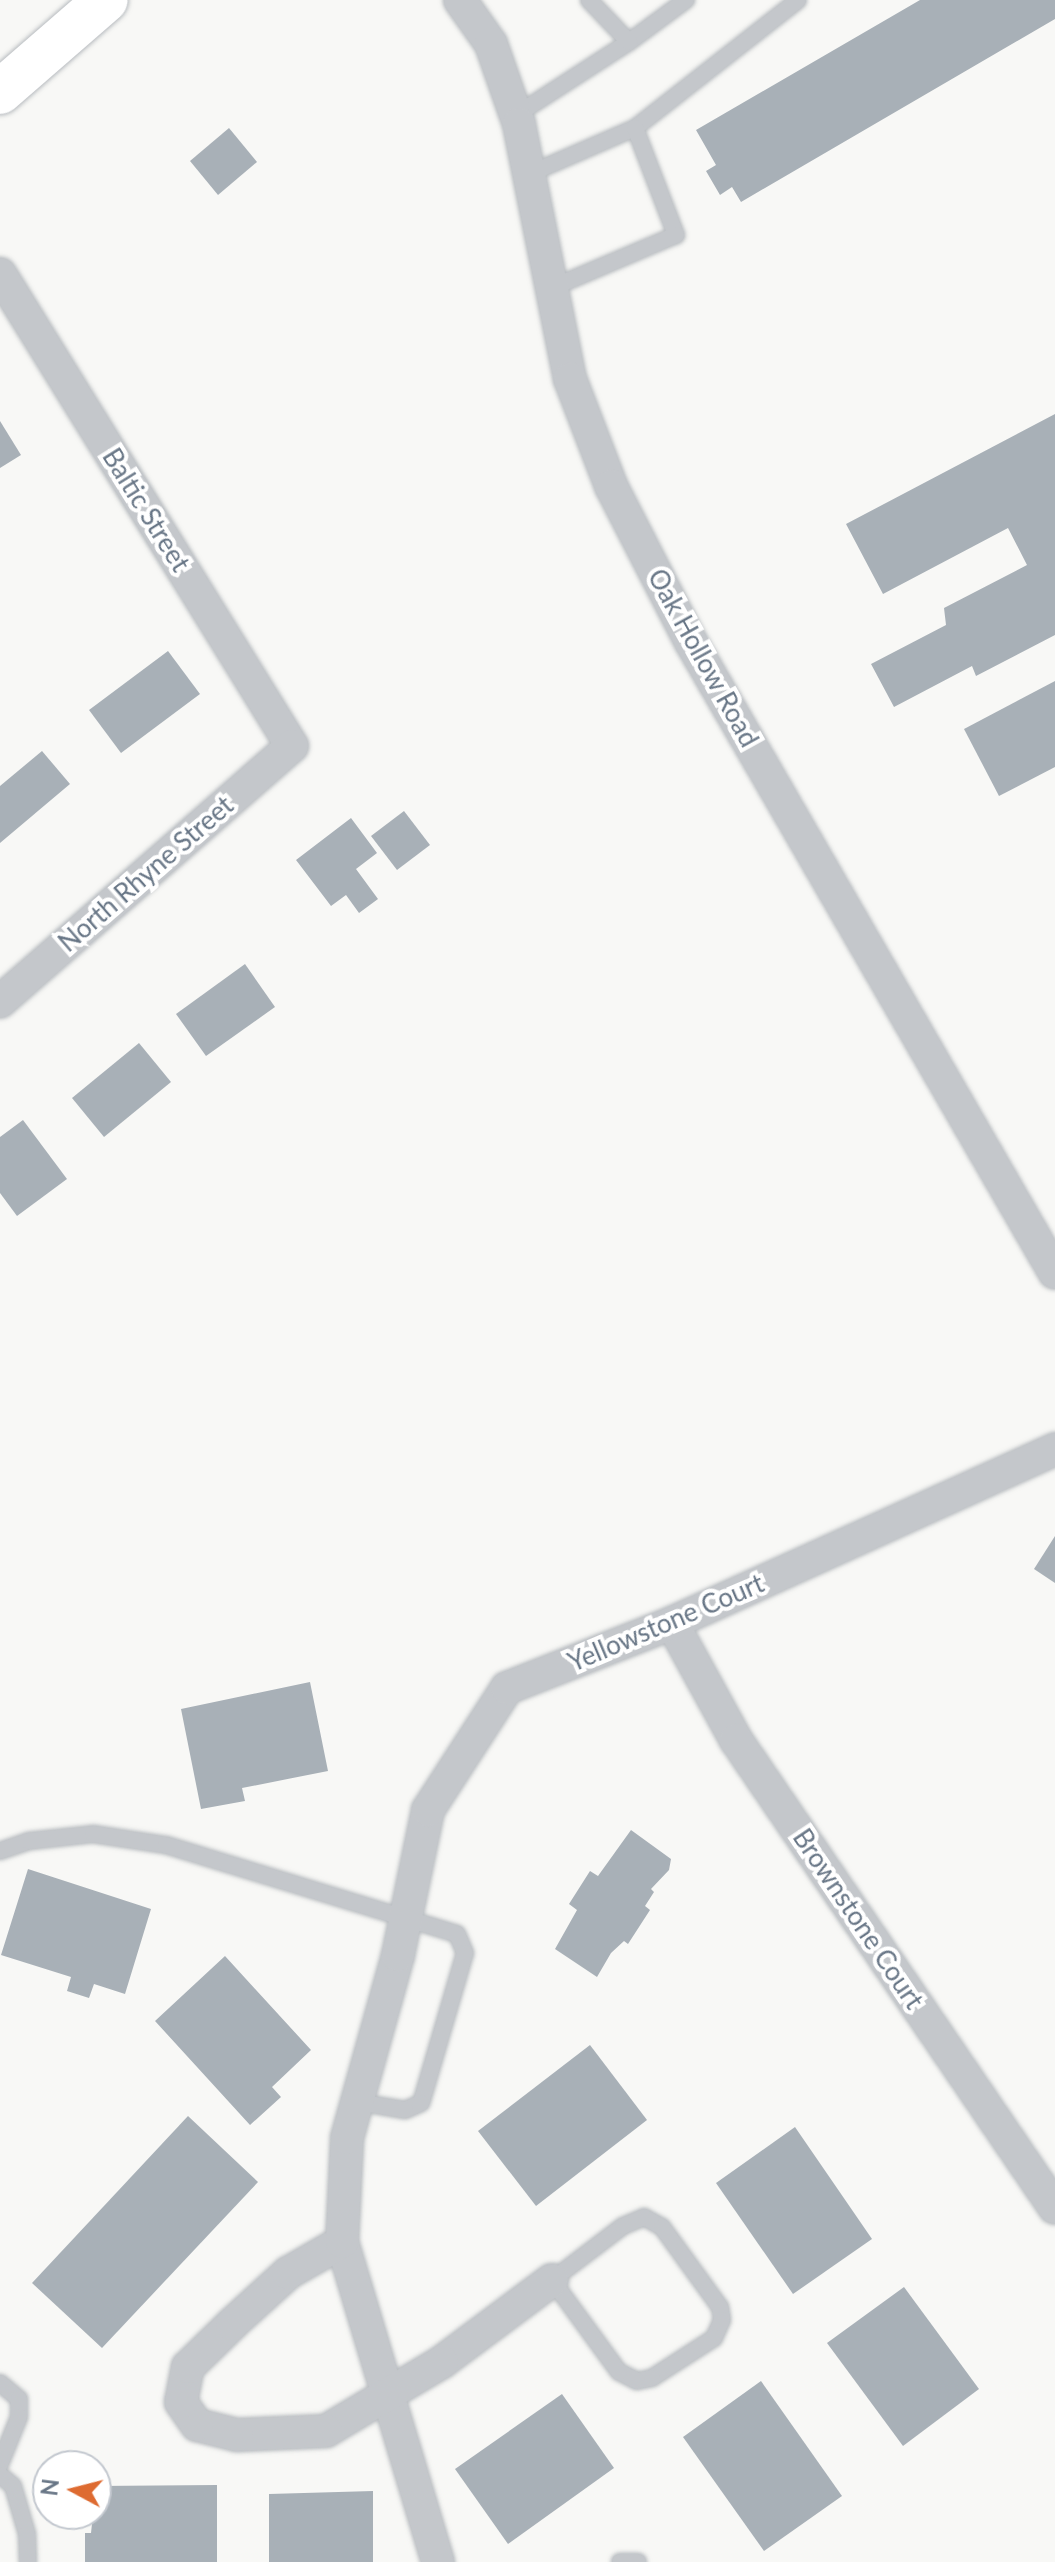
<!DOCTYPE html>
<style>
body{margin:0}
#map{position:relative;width:1055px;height:2562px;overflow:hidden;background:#f8f8f6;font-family:Lato,sans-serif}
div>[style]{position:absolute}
.building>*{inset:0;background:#a8b0b7}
.roads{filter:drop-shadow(0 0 2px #b7bbbf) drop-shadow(0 0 2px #b7bbbf)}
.service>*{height:16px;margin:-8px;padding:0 8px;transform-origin:8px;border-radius:8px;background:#c4c7cb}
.minor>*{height:32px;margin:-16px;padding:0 16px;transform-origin:16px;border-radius:16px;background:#c4c7cb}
.primary>*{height:44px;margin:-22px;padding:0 22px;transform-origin:22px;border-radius:22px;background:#fff}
span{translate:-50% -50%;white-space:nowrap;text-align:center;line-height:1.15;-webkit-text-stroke:8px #fff;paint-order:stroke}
.street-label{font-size:26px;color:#687686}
.north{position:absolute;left:32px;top:2450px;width:80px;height:80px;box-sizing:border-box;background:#fff;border:2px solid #c3c8cf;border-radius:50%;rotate:277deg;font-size:22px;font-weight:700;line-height:32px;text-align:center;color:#687686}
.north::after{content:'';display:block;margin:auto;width:28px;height:36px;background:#de6b31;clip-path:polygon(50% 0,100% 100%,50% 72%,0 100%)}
</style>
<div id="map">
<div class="building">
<div style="clip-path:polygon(920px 0,1055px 0,1055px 19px,741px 202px,732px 187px,720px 195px,706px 171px,716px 165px,696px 130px)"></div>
<div style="clip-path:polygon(229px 128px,257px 162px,218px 195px,190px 161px)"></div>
<div style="clip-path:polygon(1055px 414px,1055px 635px,976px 676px,972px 666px,894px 707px,871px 664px,946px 625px,944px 608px,1027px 565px,1008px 528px,883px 594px,846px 524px)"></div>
<div style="clip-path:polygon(0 421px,21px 455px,0 468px)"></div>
<div style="clip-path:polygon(168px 651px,200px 694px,121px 753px,89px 710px)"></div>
<div style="clip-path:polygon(1055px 681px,1055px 767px,999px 796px,964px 729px)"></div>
<div style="clip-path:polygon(42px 751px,70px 784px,0 843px,0 786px)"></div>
<div style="clip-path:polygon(404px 811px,430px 845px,397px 870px,371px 836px)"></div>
<div style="clip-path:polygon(351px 818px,377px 853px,356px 869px,378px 899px,359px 913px,346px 895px,331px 906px,296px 860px)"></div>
<div style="clip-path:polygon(245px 964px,275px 1007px,206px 1056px,176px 1014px)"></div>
<div style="clip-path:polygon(139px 1043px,171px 1082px,104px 1137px,72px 1098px)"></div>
<div style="clip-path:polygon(23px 1120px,67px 1179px,17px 1216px,0 1193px,0 1137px)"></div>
<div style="clip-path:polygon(1055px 1536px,1055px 1583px,1034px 1569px)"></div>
<div style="clip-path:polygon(310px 1682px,328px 1771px,242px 1788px,245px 1801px,201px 1809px,181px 1709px)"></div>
<div style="clip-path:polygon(631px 1830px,671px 1859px,669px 1870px,651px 1889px,654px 1892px,645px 1906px,650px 1910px,628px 1944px,624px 1941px,611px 1953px,597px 1977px,555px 1949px,577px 1910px,569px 1904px,590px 1871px,598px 1876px)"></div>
<div style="clip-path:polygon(28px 1869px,151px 1909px,125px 1994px,94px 1984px,89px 1998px,67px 1991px,71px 1977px,1px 1955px)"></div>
<div style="clip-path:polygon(225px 1956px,311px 2050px,272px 2087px,281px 2097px,250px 2125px,155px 2021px)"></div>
<div style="clip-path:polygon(590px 2045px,647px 2120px,536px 2206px,478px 2131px)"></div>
<div style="clip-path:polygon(188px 2116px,258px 2182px,102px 2348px,32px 2283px)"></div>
<div style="clip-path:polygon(795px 2127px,872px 2239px,793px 2294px,716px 2183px)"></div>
<div style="clip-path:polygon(904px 2287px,979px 2389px,903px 2446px,827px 2343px)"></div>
<div style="clip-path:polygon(761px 2381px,842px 2496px,764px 2551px,683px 2437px)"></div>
<div style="clip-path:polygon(562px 2394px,614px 2468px,508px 2544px,455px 2469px)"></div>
<div style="clip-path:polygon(217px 2485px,217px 2562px,85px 2562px,85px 2533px,91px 2533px,96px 2486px)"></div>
<div style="clip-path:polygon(373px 2491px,373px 2562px,269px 2562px,269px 2494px)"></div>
</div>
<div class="roads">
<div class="service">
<div style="left:629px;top:42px;width:71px;rotate:-36.4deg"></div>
<div style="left:516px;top:115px;width:135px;rotate:-32.9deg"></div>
<div style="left:629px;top:42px;width:58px;rotate:-133.6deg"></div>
<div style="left:635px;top:128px;width:207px;rotate:-38.1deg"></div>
<div style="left:529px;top:174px;width:116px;rotate:-23.5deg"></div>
<div style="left:635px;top:128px;width:115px;rotate:69deg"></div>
<div style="left:676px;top:235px;width:135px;rotate:156.9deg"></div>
<div style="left:0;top:1851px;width:31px;rotate:-19deg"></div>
<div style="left:29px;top:1841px;width:64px;rotate:-6.2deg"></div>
<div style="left:93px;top:1834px;width:74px;rotate:8.6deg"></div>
<div style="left:166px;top:1845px;width:304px;rotate:17deg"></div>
<div style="left:457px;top:1934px;width:21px;rotate:67deg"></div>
<div style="left:465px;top:1953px;width:156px;rotate:106.3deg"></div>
<div style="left:421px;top:2103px;width:17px;rotate:156deg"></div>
<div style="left:405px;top:2110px;width:49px;rotate:-170.5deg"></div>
<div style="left:644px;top:2217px;width:21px;rotate:29deg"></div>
<div style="left:662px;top:2227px;width:99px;rotate:54.1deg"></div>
<div style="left:720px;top:2307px;width:13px;rotate:81deg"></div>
<div style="left:722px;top:2320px;width:20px;rotate:114deg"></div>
<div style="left:714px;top:2338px;width:74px;rotate:147.2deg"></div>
<div style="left:652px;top:2378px;width:15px;rotate:169deg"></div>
<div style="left:637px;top:2381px;width:20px;rotate:-153deg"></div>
<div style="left:619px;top:2372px;width:114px;rotate:-126.1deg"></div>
<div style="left:552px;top:2280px;width:89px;rotate:-37.3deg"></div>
<div style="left:623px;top:2226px;width:23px;rotate:-23deg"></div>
<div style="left:0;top:2383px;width:25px;rotate:40deg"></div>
<div style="left:19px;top:2399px;width:18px;rotate:90deg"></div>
<div style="left:19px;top:2417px;width:51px;rotate:112deg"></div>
<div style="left:0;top:2475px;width:17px;rotate:40deg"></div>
<div style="left:13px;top:2486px;width:50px;rotate:73.7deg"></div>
<div style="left:27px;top:2534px;width:28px;rotate:88deg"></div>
<div style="left:620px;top:2562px;width:18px"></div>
</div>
<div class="minor">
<div style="left:460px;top:0;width:54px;rotate:54.8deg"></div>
<div style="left:491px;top:44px;width:85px;rotate:70.7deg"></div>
<div style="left:519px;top:124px;width:260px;rotate:78.7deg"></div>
<div style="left:570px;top:379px;width:115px;rotate:69deg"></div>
<div style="left:611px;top:486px;width:175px;rotate:62.9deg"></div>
<div style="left:691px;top:642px;width:728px;rotate:60.02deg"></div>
<div style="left:0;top:274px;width:555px;rotate:58.26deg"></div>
<div style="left:292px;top:746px;width:388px;rotate:138.8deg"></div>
<div style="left:672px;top:1623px;width:133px;rotate:61.3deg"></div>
<div style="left:736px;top:1740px;width:566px;rotate:55.72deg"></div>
<div style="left:342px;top:2242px;width:334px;rotate:73.3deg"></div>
<div style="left:552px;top:2280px;width:137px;rotate:143.3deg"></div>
<div style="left:442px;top:2362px;width:135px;rotate:149.3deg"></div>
<div style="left:326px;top:2431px;width:89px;rotate:177.4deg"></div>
<div style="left:237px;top:2435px;width:41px;rotate:-166deg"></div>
<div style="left:197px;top:2425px;width:28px;rotate:-125deg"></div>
<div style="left:181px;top:2402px;width:36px;rotate:-79deg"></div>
<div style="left:188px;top:2367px;width:62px;rotate:-44.3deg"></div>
<div style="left:232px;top:2324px;width:76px;rotate:-42.3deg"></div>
<div style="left:288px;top:2273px;width:62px;rotate:-29.9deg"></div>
<div style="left:342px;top:2242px;width:104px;rotate:-87.2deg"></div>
<div style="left:347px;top:2138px;width:190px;rotate:-74.4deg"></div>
<div style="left:398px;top:1955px;width:148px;rotate:-78.3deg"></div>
<div style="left:428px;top:1810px;width:145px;rotate:-57.1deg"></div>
<div style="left:507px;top:1688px;width:177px;rotate:-21.5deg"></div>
<div style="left:672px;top:1623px;width:421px;rotate:-24.4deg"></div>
</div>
<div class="primary">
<div style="left:0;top:92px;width:140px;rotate:-41deg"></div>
</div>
</div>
<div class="street-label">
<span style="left:146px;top:510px;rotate:58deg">Baltic Street</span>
<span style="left:703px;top:658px;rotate:61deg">Oak Hollow Road</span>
<span style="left:146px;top:874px;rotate:-41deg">North Rhyne Street</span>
<span style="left:666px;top:1623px;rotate:-23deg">Yellowstone Court</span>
<span style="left:858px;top:1919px;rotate:56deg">Brownstone Court</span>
</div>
<div class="north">N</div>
</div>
